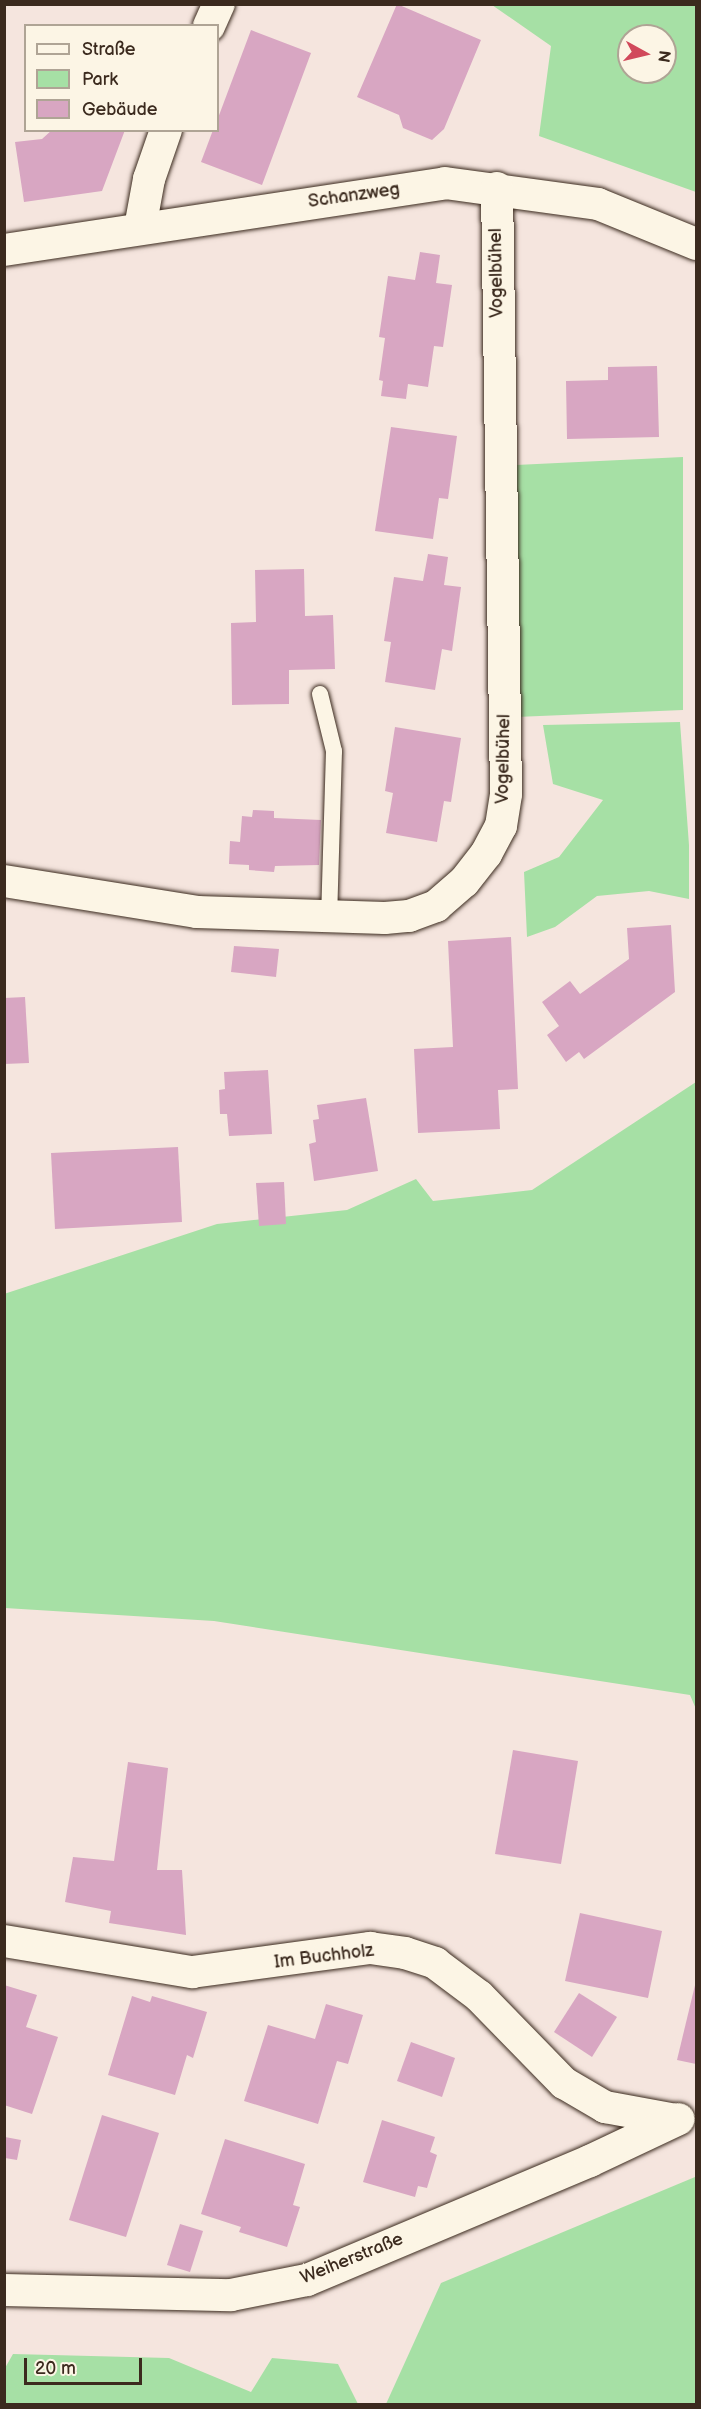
<!DOCTYPE html>
<meta charset="utf-8">
<style>
body{margin:0}
#map{position:relative;width:701px;height:2409px;overflow:hidden;background:#f5e5de;font-family:"Balsamiq Sans",sans-serif}
div>[style]{position:absolute}
.green>*{inset:0;background:#a6e0a5}
.building>*{inset:0;background:#d8a6c2}
.roads{filter:drop-shadow(0 0 2px #3b2a1e) drop-shadow(0 0 2px #3b2a1e)}
.service>*{height:16px;margin:-8px;padding:0 8px;transform-origin:8px;border-radius:8px;background:#fcf5e5}
.minor>*{height:32px;margin:-16px;padding:0 16px;transform-origin:16px;border-radius:16px;background:#fcf5e5}
span{translate:-50% -50%;white-space:nowrap;text-align:center;line-height:1.15;-webkit-text-stroke:6px #fcf5e5;paint-order:stroke}
.street-label{font-size:18px;color:#3b2a1e}
.frame{position:absolute;inset:0;border:6px solid #3b2a1e;pointer-events:none}
.legend{position:absolute;left:24px;top:24px;width:195px;height:108px;box-sizing:border-box;background:#fcf5e5;border:2px solid #afa495;margin:0;padding:8px 10px;list-style:none;font-size:18px;color:#3b2a1e}
.legend li{display:flex;align-items:center;gap:12px;height:30px}
.legend b{width:30px;border:2px solid #afa495}
.north{position:absolute;left:617px;top:24px;width:60px;height:60px;box-sizing:border-box;background:#fcf5e5;border:2px solid #afa495;border-radius:50%;rotate:98deg;font-size:16px;font-weight:700;line-height:24px;text-align:center;color:#3b2a1e}
.north::after{content:'';display:block;margin:auto;width:21px;height:27px;background:#d1495b;clip-path:polygon(50% 0,100% 100%,50% 72%,0 100%)}
.scale{position:absolute;left:24px;top:2358px;width:118px;height:27px;box-sizing:border-box;border:3px solid #3b2a1e;border-top:0;padding-left:8px;font-size:18px;line-height:21px;white-space:nowrap;color:#3b2a1e;-webkit-text-stroke:4px #fcf5e5;paint-order:stroke}
</style>
<div id="map">
<div class="green">
<div style="clip-path:polygon(evenodd,492px 5px,696px 5px,696px 192px,539px 136px,551px 46px,492px 5px,629px 36px,665px 36px,665px 72px,629px 72px,629px 36px)"></div>
<div style="clip-path:polygon(683px 457px,683px 710px,516px 717px,516px 465px)"></div>
<div style="clip-path:polygon(680px 722px,689px 845px,689px 899px,649px 891px,597px 896px,555px 927px,527px 937px,524px 872px,559px 857px,603px 800px,553px 784px,543px 725px)"></div>
<div style="clip-path:polygon(696px 1082px,696px 1709px,690px 1695px,214px 1621px,5px 1608px,4px 1294px,217px 1224px,347px 1210px,416px 1179px,433px 1201px,532px 1190px)"></div>
<div style="clip-path:polygon(695px 2177px,696px 2404px,386px 2404px,441px 2283px)"></div>
<div style="clip-path:polygon(13px 2354px,169px 2358px,251px 2392px,272px 2358px,338px 2364px,358px 2404px,5px 2404px,5px 2368px)"></div>
</div>
<div class="building">
<div style="clip-path:polygon(397px 4px,481px 40px,444px 129px,432px 140px,403px 128px,399px 115px,357px 97px)"></div>
<div style="clip-path:polygon(251px 30px,311px 53px,262px 185px,201px 162px,213px 130px,218px 130px,218px 118px)"></div>
<div style="clip-path:polygon(52px 130px,125px 130px,102px 191px,24px 202px,15px 142px,42px 139px)"></div>
<div style="clip-path:polygon(420px 252px,440px 255px,436px 283px,452px 285px,443px 347px,434px 346px,428px 387px,408px 384px,406px 399px,381px 396px,383px 381px,379px 380px,385px 338px,379px 337px,388px 276px,415px 280px)"></div>
<div style="clip-path:polygon(657px 366px,659px 437px,567px 439px,566px 381px,608px 380px,608px 367px)"></div>
<div style="clip-path:polygon(391px 427px,457px 436px,448px 499px,439px 498px,433px 539px,375px 531px)"></div>
<div style="clip-path:polygon(428px 554px,448px 557px,444px 585px,461px 587px,452px 651px,442px 649px,435px 690px,385px 682px,391px 642px,384px 641px,394px 577px,423px 581px)"></div>
<div style="clip-path:polygon(304px 569px,305px 616px,333px 615px,335px 669px,289px 670px,289px 704px,232px 705px,231px 623px,256px 622px,255px 570px)"></div>
<div style="clip-path:polygon(395px 727px,461px 738px,451px 802px,444px 801px,437px 842px,386px 833px,393px 793px,385px 791px)"></div>
<div style="clip-path:polygon(253px 810px,274px 811px,274px 818px,321px 820px,319px 865px,275px 866px,274px 872px,249px 870px,249px 865px,229px 864px,230px 841px,240px 842px,242px 816px,252px 817px)"></div>
<div style="clip-path:polygon(671px 925px,675px 992px,584px 1059px,579px 1052px,566px 1062px,547px 1035px,559px 1026px,542px 1002px,570px 981px,580px 994px,629px 959px,627px 928px)"></div>
<div style="clip-path:polygon(511px 937px,518px 1089px,498px 1090px,500px 1129px,418px 1133px,414px 1049px,453px 1047px,448px 941px)"></div>
<div style="clip-path:polygon(234px 946px,279px 949px,276px 977px,231px 972px)"></div>
<div style="clip-path:polygon(25px 997px,29px 1063px,4px 1064px,4px 998px)"></div>
<div style="clip-path:polygon(268px 1070px,272px 1134px,229px 1136px,227px 1114px,220px 1114px,219px 1090px,225px 1089px,224px 1072px)"></div>
<div style="clip-path:polygon(366px 1098px,378px 1171px,314px 1181px,309px 1144px,316px 1142px,313px 1120px,319px 1119px,317px 1105px)"></div>
<div style="clip-path:polygon(178px 1147px,182px 1222px,55px 1229px,51px 1153px)"></div>
<div style="clip-path:polygon(284px 1182px,286px 1224px,259px 1226px,256px 1183px)"></div>
<div style="clip-path:polygon(513px 1750px,578px 1761px,561px 1864px,495px 1854px)"></div>
<div style="clip-path:polygon(128px 1762px,168px 1768px,157px 1870px,182px 1870px,186px 1935px,109px 1923px,111px 1911px,65px 1902px,73px 1857px,114px 1861px)"></div>
<div style="clip-path:polygon(580px 1913px,662px 1931px,648px 1998px,565px 1981px)"></div>
<div style="clip-path:polygon(696px 1981px,696px 2064px,677px 2060px)"></div>
<div style="clip-path:polygon(4px 1985px,37px 1995px,26px 2027px,58px 2037px,32px 2114px,4px 2105px)"></div>
<div style="clip-path:polygon(579px 1993px,617px 2017px,592px 2057px,554px 2032px)"></div>
<div style="clip-path:polygon(132px 1996px,150px 2002px,152px 1996px,207px 2012px,193px 2058px,187px 2055px,175px 2095px,108px 2075px)"></div>
<div style="clip-path:polygon(326px 2004px,363px 2015px,348px 2064px,337px 2061px,318px 2124px,244px 2101px,268px 2025px,315px 2039px)"></div>
<div style="clip-path:polygon(411px 2042px,455px 2058px,442px 2097px,397px 2081px)"></div>
<div style="clip-path:polygon(102px 2115px,159px 2133px,126px 2237px,69px 2220px)"></div>
<div style="clip-path:polygon(382px 2120px,435px 2137px,430px 2152px,437px 2155px,427px 2188px,418px 2186px,415px 2197px,363px 2182px)"></div>
<div style="clip-path:polygon(5px 2137px,21px 2140px,17px 2160px,5px 2158px)"></div>
<div style="clip-path:polygon(225px 2139px,305px 2164px,293px 2205px,300px 2207px,287px 2247px,239px 2232px,241px 2227px,201px 2214px)"></div>
<div style="clip-path:polygon(180px 2224px,203px 2231px,190px 2272px,167px 2265px)"></div>
</div>
<div class="roads">
<div class="service">
<div style="left:320px;top:694px;width:59px;rotate:76.2deg"></div>
<div style="left:334px;top:751px;width:165px;rotate:91.7deg"></div>
</div>
<div class="minor">
<div style="left:209px;top:26px;width:24px;rotate:-66deg"></div>
<div style="left:140px;top:228px;width:50px;rotate:-79.6deg"></div>
<div style="left:149px;top:179px;width:52px;rotate:-70.9deg"></div>
<div style="left:4px;top:250px;width:446px;rotate:-8.6deg"></div>
<div style="left:445px;top:183px;width:154px;rotate:7.8deg"></div>
<div style="left:598px;top:204px;width:106px;rotate:22.2deg"></div>
<div style="left:4px;top:881px;width:195px;rotate:9.1deg"></div>
<div style="left:197px;top:912px;width:188px;rotate:1.8deg"></div>
<div style="left:385px;top:918px;width:24px;rotate:-5deg"></div>
<div style="left:409px;top:916px;width:29px;rotate:-20deg"></div>
<div style="left:436px;top:906px;width:37px;rotate:-41deg"></div>
<div style="left:464px;top:882px;width:36px;rotate:-52deg"></div>
<div style="left:486px;top:854px;width:32px;rotate:-62deg"></div>
<div style="left:501px;top:826px;width:32px;rotate:-81deg"></div>
<div style="left:506px;top:794px;width:606px;rotate:-90.85deg"></div>
<div style="left:4px;top:1941px;width:191px;rotate:9.4deg"></div>
<div style="left:192px;top:1972px;width:180px;rotate:-7.7deg"></div>
<div style="left:370px;top:1948px;width:35px;rotate:8deg"></div>
<div style="left:405px;top:1953px;width:32px;rotate:18deg"></div>
<div style="left:435px;top:1963px;width:55px;rotate:36.9deg"></div>
<div style="left:479px;top:1996px;width:122px;rotate:45.7deg"></div>
<div style="left:564px;top:2083px;width:48px;rotate:30.3deg"></div>
<div style="left:605px;top:2107px;width:72px;rotate:10.4deg"></div>
<div style="left:4px;top:2290px;width:227px;rotate:1.3deg"></div>
<div style="left:231px;top:2295px;width:77px;rotate:-11.2deg"></div>
<div style="left:307px;top:2280px;width:307px;rotate:-22.8deg"></div>
<div style="left:590px;top:2161px;width:98px;rotate:-25.3deg"></div>
</div>
</div>
<div class="street-label">
<span style="left:354px;top:196px;rotate:-8deg">Schanzweg</span>
<span style="left:497px;top:273px;rotate:-91deg">Vogelbühel</span>
<span style="left:504px;top:759px;rotate:-89deg">Vogelbühel</span>
<span style="left:324px;top:1957px;rotate:-7deg">Im Buchholz</span>
<span style="left:352px;top:2259px;rotate:-22deg">Weiherstraße</span>
</div>
<div class="frame"></div>
<ul class="legend">
<li><b style="height:8px;background:#fcf5e5"></b>Straße</li>
<li><b style="height:16px;background:#a6e0a5"></b>Park</li>
<li><b style="height:16px;background:#d8a6c2"></b>Gebäude</li>
</ul>
<div class="north">N</div>
<div class="scale">20 m</div>
</div>
